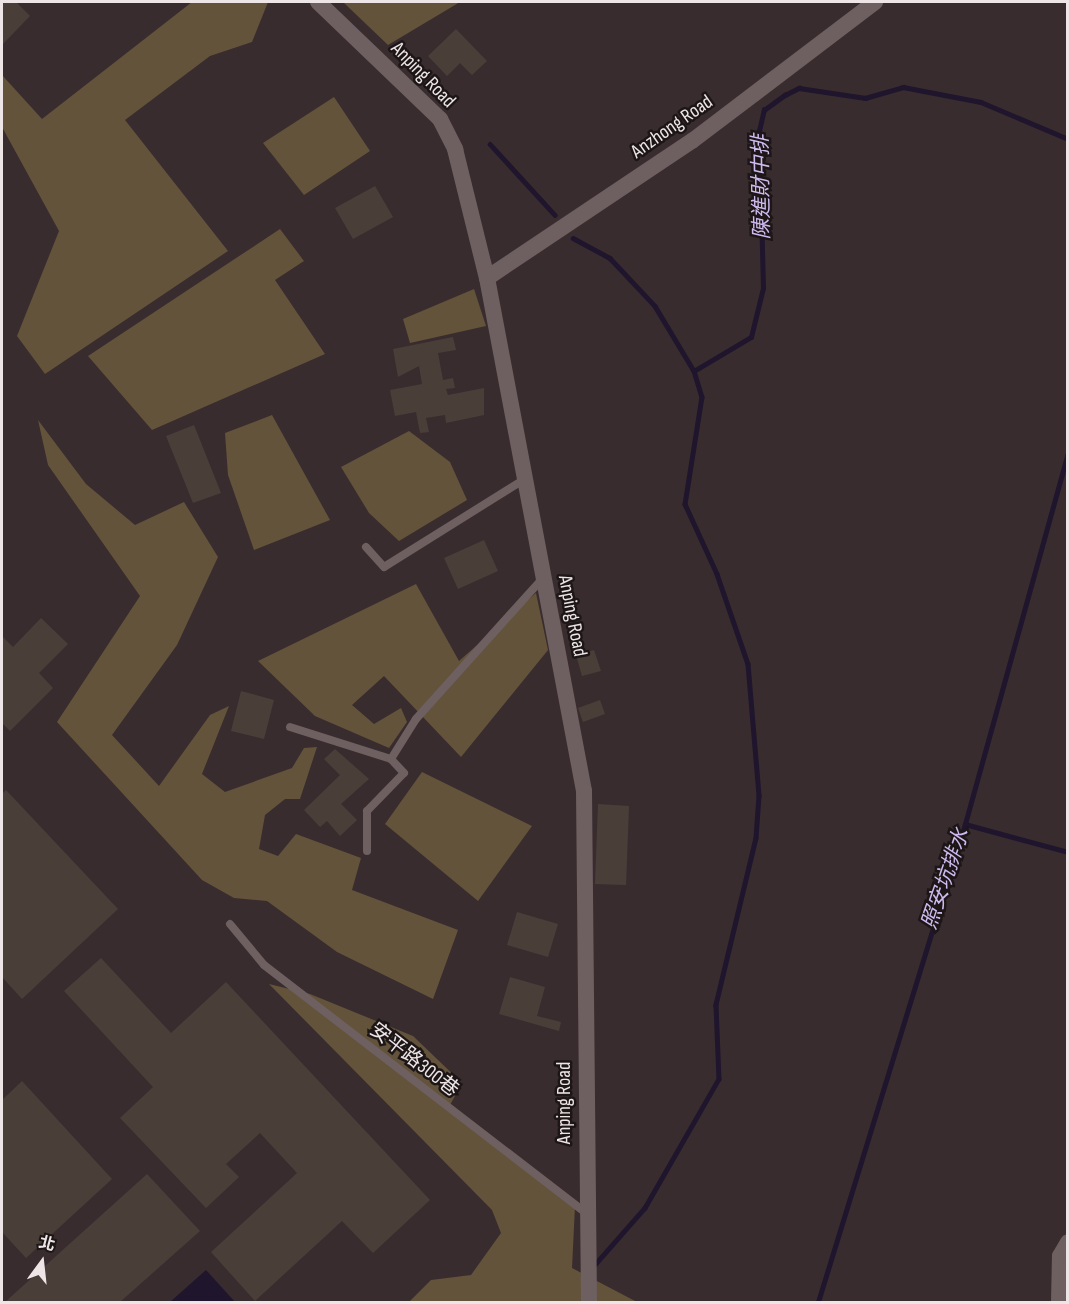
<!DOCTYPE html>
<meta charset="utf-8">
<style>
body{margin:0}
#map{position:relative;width:1069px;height:1304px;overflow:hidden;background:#392c2e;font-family:"Sofia Sans Condensed","Noto Sans TC",sans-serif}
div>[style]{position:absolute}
.green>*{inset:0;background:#63533b}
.water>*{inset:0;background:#1f152d}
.stream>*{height:4.5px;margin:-2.25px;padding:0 2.25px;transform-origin:2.25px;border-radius:2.25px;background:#1f152d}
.building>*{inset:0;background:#4a3e39}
.service>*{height:8px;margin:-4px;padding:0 4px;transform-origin:4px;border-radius:4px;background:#6e5f61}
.minor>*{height:16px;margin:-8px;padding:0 8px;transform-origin:8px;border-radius:8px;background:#6e5f61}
span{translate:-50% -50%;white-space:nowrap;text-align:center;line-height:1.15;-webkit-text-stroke:5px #1c1617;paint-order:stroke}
.street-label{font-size:20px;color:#eee5e6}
.water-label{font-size:21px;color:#cfbaef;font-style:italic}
.frame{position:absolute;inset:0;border:3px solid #eee5e6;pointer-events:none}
.north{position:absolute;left:12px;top:1232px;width:60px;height:60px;-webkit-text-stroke:4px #1c1617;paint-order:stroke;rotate:15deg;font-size:16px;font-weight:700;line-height:24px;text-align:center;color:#eee5e6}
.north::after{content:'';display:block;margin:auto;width:21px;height:27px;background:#eee5e6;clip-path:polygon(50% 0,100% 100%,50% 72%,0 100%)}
</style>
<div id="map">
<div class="green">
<div style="clip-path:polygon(192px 2px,268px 2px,252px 42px,210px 56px,125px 120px,228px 251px,45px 374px,17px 336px,59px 231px,2px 127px,2px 75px,42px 119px)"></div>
<div style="clip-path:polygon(343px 2px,460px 2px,388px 45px)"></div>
<div style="clip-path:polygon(334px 97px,370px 151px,304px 195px,263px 143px)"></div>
<div style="clip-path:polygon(280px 229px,304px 261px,275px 280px,325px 354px,152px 430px,88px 356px)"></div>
<div style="clip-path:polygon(474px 289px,486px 326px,410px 343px,403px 319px)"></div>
<div style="clip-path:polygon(272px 415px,330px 520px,254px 550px,228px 475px,225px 433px)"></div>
<div style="clip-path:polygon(38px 420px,86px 484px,135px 525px,184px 502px,218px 557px,177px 645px,112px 735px,159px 786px,210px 715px,229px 706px,202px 774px,225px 792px,292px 768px,304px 748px,317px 747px,300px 799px,285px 799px,265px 815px,259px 849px,278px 856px,296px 834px,361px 858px,352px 890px,458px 930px,433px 999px,337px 952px,267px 901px,234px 898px,202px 880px,57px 722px,140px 596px,48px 465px)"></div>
<div style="clip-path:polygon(409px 431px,450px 462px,467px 500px,399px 541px,369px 513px,341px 467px)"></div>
<div style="clip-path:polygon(416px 584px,459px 661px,536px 593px,548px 650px,461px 757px,384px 676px,352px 705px,374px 724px,401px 708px,407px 722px,389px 748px,315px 716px,258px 661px)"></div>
<div style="clip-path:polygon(422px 772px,532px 826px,478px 901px,385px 824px)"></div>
<div style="clip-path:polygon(269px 984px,310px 994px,413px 1036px,462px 1083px,450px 1105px,575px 1206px,572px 1268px,637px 1302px,409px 1302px,431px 1280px,471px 1275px,501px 1233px,492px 1210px)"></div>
</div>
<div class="water">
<div style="clip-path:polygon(206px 1270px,235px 1302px,170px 1302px)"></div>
</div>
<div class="stream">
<div style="left:490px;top:144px;width:96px;rotate:47.5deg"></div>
<div style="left:573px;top:238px;width:42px;rotate:28.4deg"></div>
<div style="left:610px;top:258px;width:66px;rotate:46.8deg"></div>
<div style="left:655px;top:306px;width:76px;rotate:59deg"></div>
<div style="left:694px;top:371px;width:27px;rotate:73deg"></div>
<div style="left:702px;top:397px;width:108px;rotate:99deg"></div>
<div style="left:685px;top:504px;width:77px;rotate:65.4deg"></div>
<div style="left:717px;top:574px;width:95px;rotate:71deg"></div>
<div style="left:748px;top:664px;width:132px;rotate:85.2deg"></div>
<div style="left:759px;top:796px;width:42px;rotate:94.1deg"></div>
<div style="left:756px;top:838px;width:172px;rotate:103.5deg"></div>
<div style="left:716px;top:1005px;width:74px;rotate:87.7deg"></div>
<div style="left:719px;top:1079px;width:149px;rotate:119.8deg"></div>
<div style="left:645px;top:1208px;width:77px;rotate:131.3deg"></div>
<div style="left:694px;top:371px;width:66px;rotate:-30.8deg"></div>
<div style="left:751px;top:337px;width:50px;rotate:-76.2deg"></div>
<div style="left:763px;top:288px;width:157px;rotate:-91.5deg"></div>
<div style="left:759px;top:131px;width:22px;rotate:-77deg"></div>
<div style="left:764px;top:110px;width:26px;rotate:-36deg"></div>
<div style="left:785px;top:95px;width:16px;rotate:-27deg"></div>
<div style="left:799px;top:88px;width:67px;rotate:8.6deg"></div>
<div style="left:865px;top:98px;width:40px;rotate:-16deg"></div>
<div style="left:903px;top:87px;width:79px;rotate:10.9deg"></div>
<div style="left:981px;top:102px;width:95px;rotate:23deg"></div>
<div style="left:965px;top:824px;width:107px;rotate:15.2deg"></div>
<div style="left:818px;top:1302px;width:500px;rotate:-72.91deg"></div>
<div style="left:965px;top:824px;width:385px;rotate:-74.5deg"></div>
</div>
<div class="building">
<div style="clip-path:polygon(2px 2px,16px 2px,30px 16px,2px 45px)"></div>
<div style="clip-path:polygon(456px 29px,487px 61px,472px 75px,460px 63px,447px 76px,428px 56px)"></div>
<div style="clip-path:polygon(375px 186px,393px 217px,353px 239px,335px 208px)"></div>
<div style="clip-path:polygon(453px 337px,456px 350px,438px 353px,443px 380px,453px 378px,455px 388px,446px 389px,448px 395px,484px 388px,484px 415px,446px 423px,445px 415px,426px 418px,429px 432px,420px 433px,416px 412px,395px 416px,390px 390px,422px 384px,419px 366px,398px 377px,393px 349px)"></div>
<div style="clip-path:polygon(194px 425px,221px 493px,193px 503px,166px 436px)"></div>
<div style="clip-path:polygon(484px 540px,498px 571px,458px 589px,444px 558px)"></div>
<div style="clip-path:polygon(41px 618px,68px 644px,39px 673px,53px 688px,10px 731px,2px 723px,2px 636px,13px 647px)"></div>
<div style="clip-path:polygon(594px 650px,601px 671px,582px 676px,576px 655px)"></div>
<div style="clip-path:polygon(241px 691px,274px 700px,264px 739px,231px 731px)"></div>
<div style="clip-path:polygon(600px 700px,605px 714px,583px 722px,578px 708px)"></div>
<div style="clip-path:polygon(335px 749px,369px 779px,341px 804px,357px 820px,340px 836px,327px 821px,320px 827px,304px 810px,340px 775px,324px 759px)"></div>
<div style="clip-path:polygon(6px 790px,118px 909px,22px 999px,2px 977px,2px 794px)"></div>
<div style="clip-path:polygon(598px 804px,629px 806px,626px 885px,595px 884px)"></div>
<div style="clip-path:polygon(517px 912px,558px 924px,548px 957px,507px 945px)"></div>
<div style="clip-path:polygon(101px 958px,171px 1033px,226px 982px,430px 1200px,373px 1253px,342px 1221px,255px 1301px,211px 1252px,297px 1173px,260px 1133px,226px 1164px,239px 1177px,206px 1208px,120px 1118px,153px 1087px,64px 991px)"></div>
<div style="clip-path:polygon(510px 977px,545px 987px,537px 1016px,561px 1022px,559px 1031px,499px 1014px)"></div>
<div style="clip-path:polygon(22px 1081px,112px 1179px,26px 1258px,2px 1232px,2px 1100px)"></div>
<div style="clip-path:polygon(147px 1174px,200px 1231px,120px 1302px,5px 1302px)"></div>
</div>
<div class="service">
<div style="left:366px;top:547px;width:27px;rotate:48deg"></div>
<div style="left:384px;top:567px;width:166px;rotate:-32deg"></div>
<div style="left:290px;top:727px;width:106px;rotate:17.6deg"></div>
<div style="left:391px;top:759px;width:47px;rotate:-58deg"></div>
<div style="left:416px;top:719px;width:190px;rotate:-48deg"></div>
<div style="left:367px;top:851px;width:40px;rotate:-90deg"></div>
<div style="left:367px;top:811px;width:53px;rotate:-45.8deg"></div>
<div style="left:404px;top:773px;width:19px;rotate:-133deg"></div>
<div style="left:230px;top:924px;width:53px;rotate:50.3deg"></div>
<div style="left:264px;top:965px;width:406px;rotate:37.6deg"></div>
</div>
<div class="minor">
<div style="left:318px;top:2px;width:169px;rotate:43.8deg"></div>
<div style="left:440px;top:119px;width:34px;rotate:63deg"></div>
<div style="left:455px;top:149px;width:133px;rotate:76.1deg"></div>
<div style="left:487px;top:278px;width:522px;rotate:79.29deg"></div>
<div style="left:584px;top:791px;width:510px;rotate:89.44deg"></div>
<div style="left:487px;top:278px;width:247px;rotate:-33.8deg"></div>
<div style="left:692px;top:141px;width:230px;rotate:-37.2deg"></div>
<div style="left:1059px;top:1302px;width:46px;rotate:-88.8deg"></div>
<div style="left:1060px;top:1256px;width:16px;rotate:-60deg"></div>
</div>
<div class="street-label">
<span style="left:423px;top:75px;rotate:46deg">Anping Road</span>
<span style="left:672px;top:127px;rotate:-35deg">Anzhong Road</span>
<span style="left:572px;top:616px;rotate:79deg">Anping Road</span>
<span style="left:414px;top:1060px;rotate:38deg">安平路300巷</span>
<span style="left:564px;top:1103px;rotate:-90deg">Anping Road</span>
</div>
<div class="water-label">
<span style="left:762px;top:187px;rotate:-91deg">陳進財中排</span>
<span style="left:946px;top:879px;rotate:-71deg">照安坑排水</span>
</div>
<div class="frame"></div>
<div class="north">北</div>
</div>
